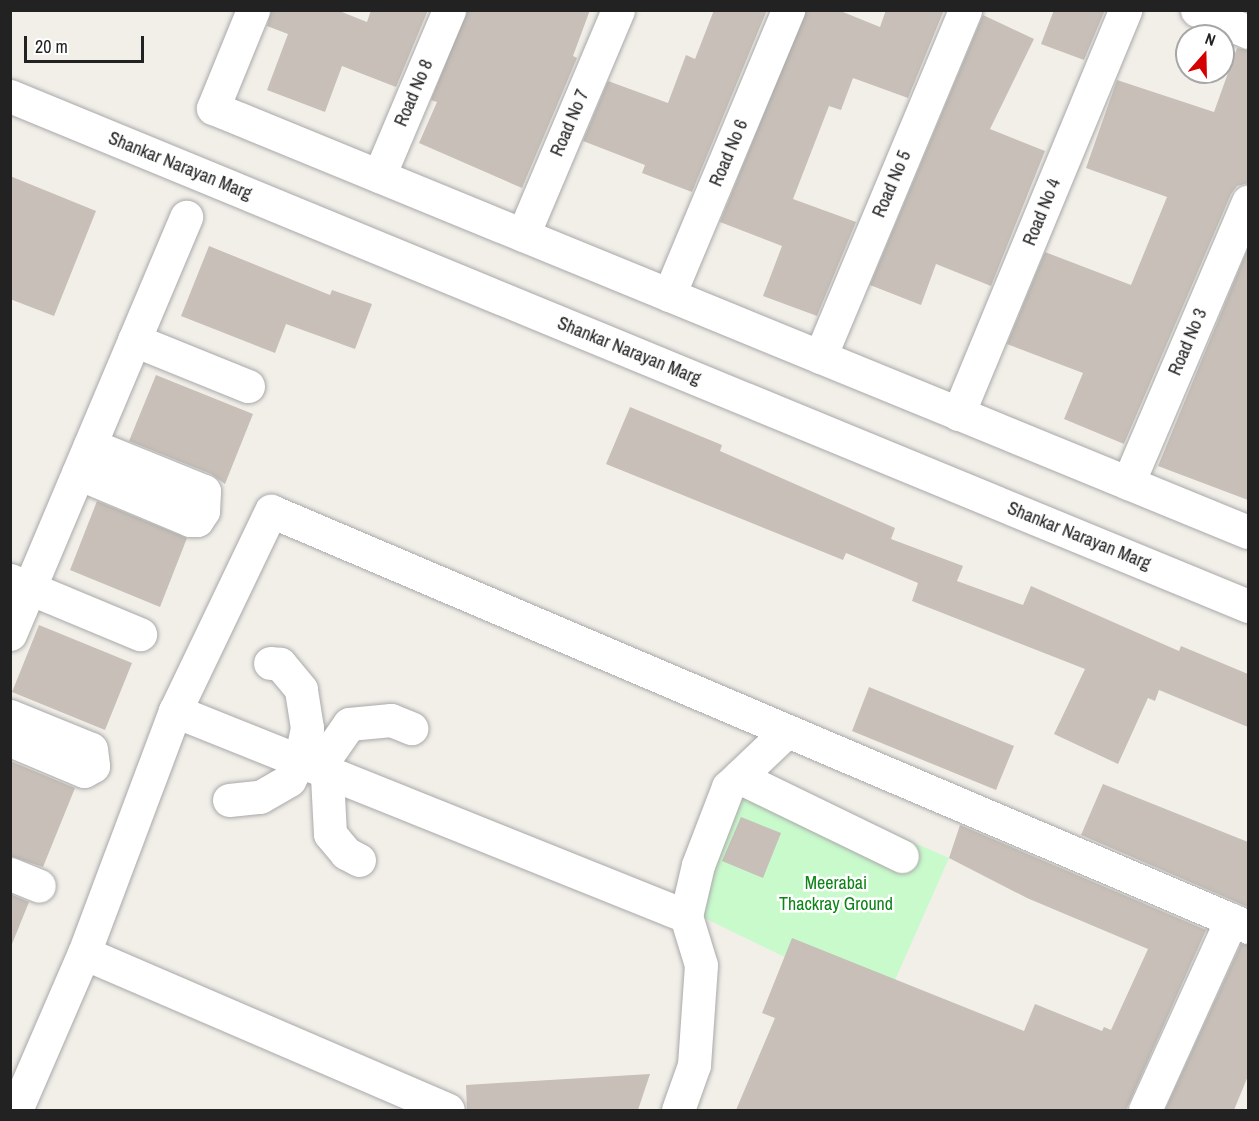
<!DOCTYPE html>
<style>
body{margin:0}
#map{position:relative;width:1259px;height:1121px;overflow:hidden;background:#f2efe9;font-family:"Archivo Narrow",sans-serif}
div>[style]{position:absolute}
.park>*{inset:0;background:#c8facc}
.building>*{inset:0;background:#c7bfb8}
.roads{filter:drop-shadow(0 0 2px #a9a9a9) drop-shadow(0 0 2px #a9a9a9)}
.minor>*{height:33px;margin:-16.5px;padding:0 16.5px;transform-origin:16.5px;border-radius:16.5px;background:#fff}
span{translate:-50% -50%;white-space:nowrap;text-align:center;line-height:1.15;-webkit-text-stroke:5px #fff;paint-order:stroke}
.street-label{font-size:18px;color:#222}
.park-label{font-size:18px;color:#0c8416}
.frame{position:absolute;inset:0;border:12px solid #222;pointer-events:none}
.north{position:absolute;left:1175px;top:24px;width:60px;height:60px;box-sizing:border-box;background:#fff;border:2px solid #a7a7a7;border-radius:50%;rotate:20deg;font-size:16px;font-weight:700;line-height:24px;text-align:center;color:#222}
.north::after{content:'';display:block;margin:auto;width:21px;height:27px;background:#d40000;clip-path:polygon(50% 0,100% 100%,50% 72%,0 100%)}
.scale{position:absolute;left:24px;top:36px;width:120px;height:27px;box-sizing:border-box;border:3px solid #222;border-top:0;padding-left:8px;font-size:18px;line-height:21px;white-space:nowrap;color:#222;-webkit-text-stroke:4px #fff;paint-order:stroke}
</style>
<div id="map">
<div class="park">
<div style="clip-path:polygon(753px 772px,949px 858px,884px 1005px,696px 914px)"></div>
</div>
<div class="building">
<div style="clip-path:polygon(271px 10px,337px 10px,367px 22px,371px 10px,428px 10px,396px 87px,342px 66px,325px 112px,267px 90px,288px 34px,267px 26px)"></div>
<div style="clip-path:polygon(467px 10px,590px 10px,573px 56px,577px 58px,522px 188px,419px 143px,437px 102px,431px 100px)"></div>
<div style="clip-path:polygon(714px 10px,767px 10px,692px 192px,642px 173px,645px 165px,583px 141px,608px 81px,668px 103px,686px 55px,695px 59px)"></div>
<div style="clip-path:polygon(806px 10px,838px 10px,880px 27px,886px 10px,944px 10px,908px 98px,853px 78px,841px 110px,829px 106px,793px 199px,856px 222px,817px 316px,763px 296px,782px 246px,720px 222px)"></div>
<div style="clip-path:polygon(1054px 10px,1105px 10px,1084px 60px,1041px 44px)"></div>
<div style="clip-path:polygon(983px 15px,1034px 39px,990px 129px,1045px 151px,991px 286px,936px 264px,921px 305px,870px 285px)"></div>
<div style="clip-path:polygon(1237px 48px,1248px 50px,1248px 183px,1237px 186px,1231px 194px,1124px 444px,1064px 419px,1083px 373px,1007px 344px,1045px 252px,1131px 285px,1167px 197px,1086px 168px,1117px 80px,1214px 112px)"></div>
<div style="clip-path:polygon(10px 176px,96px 211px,54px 316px,10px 299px)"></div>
<div style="clip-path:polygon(209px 246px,330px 295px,332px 290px,372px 304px,355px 349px,286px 324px,275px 353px,181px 316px)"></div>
<div style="clip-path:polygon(1248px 248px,1248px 500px,1158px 466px)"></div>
<div style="clip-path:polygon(156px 375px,253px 414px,225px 484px,211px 474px,129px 441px)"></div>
<div style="clip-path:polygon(630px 407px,722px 445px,720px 451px,895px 528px,891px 539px,963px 566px,957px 581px,1023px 605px,1031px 586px,1179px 651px,1181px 646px,1248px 674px,1248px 727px,1159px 690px,1155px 701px,1148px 698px,1118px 764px,1054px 734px,1085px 669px,912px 601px,918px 583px,846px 553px,843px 560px,606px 464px)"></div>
<div style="clip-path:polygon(97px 501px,187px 538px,160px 607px,70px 570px)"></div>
<div style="clip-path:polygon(39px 625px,132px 663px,105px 730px,12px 692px)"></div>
<div style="clip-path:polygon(869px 687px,1014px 746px,996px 790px,852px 731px)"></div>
<div style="clip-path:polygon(10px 761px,75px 788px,43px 867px,10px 856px)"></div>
<div style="clip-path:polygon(1103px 784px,1248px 842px,1248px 907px,1081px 835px)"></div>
<div style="clip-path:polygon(741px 817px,781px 833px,763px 878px,722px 861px)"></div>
<div style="clip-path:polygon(960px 825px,1206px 930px,1126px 1110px,736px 1110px,775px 1018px,762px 1013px,792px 938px,1024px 1031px,1035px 1004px,1102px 1031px,1104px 1027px,1111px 1030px,1148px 949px,1027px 898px,949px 858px)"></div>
<div style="clip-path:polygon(10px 894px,29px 902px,12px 944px,10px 944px)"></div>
<div style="clip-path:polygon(1241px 944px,1248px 945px,1248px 1076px,1234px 1110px,1165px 1110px)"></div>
<div style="clip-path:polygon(650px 1074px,638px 1110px,467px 1110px,466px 1085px)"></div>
</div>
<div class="roads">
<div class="minor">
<div style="left:253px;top:10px;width:106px;rotate:112.2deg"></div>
<div style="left:213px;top:108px;width:1118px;rotate:22.28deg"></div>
<div style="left:1197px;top:10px;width:56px;rotate:23.3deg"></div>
<div style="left:10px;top:96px;width:1339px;rotate:22.39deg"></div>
<div style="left:379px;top:176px;width:180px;rotate:-67.1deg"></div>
<div style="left:523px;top:235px;width:244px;rotate:-67.1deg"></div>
<div style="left:669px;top:295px;width:309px;rotate:-67.3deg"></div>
<div style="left:134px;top:340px;width:123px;rotate:22deg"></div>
<div style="left:820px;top:357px;width:376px;rotate:-67.3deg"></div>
<div style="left:958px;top:414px;width:437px;rotate:-67.5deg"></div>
<div style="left:78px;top:473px;width:121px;rotate:22.8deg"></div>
<div style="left:190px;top:520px;width:7px"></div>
<div style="left:197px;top:520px;width:11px;rotate:-56deg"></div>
<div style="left:203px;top:511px;width:20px;rotate:-87deg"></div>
<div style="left:204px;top:491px;width:123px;rotate:-158deg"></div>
<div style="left:1128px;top:483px;width:306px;rotate:-66.9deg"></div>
<div style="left:10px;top:580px;width:141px;rotate:22.6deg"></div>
<div style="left:10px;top:634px;width:453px;rotate:-67.1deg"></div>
<div style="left:175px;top:711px;width:551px;rotate:21.86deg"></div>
<div style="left:10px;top:716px;width:87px;rotate:22.2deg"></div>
<div style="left:91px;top:749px;width:17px;rotate:83deg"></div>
<div style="left:93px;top:766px;width:10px;rotate:151deg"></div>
<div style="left:84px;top:771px;width:80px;rotate:-157.3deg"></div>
<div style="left:739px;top:777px;width:181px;rotate:25.9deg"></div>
<div style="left:229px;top:800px;width:31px;rotate:-6deg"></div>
<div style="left:260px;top:797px;width:34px;rotate:-30deg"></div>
<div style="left:289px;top:780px;width:22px;rotate:-60deg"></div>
<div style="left:300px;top:761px;width:34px;rotate:-78deg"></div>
<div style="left:307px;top:728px;width:39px;rotate:-99deg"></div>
<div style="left:301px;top:689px;width:33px;rotate:-130deg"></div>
<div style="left:280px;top:664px;width:10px;rotate:-174deg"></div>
<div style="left:359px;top:860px;width:15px;rotate:-152deg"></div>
<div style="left:346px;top:853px;width:25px;rotate:-130deg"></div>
<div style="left:330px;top:834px;width:77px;rotate:-93deg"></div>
<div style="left:326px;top:757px;width:40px;rotate:-55.1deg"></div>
<div style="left:349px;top:724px;width:42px;rotate:-5.4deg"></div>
<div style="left:391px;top:720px;width:22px;rotate:22deg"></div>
<div style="left:10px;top:874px;width:31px;rotate:22deg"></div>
<div style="left:84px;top:953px;width:396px;rotate:23.3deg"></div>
<div style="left:16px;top:1110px;width:171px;rotate:-66.6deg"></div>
<div style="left:84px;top:953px;width:259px;rotate:-69.4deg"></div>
<div style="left:175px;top:711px;width:222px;rotate:-64.4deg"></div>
<div style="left:271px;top:511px;width:1062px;rotate:23.06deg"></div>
<div style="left:678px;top:1110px;width:48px;rotate:-70.4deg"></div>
<div style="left:694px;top:1065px;width:100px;rotate:-86deg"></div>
<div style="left:701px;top:965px;width:51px;rotate:-107deg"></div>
<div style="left:686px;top:916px;width:52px;rotate:-76.8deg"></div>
<div style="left:698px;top:865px;width:84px;rotate:-69deg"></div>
<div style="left:728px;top:787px;width:81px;rotate:-43.5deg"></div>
<div style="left:1145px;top:1110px;width:209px;rotate:-65.6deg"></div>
</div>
</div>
<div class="street-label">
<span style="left:414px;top:93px;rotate:-67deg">Road No 8</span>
<span style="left:570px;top:123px;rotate:-67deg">Road No 7</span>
<span style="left:729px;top:153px;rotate:-67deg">Road No 6</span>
<span style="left:180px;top:166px;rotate:22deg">Shankar Narayan Marg</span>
<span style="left:892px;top:184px;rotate:-67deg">Road No 5</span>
<span style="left:1042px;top:212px;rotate:-68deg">Road No 4</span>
<span style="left:1188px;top:342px;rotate:-67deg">Road No 3</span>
<span style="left:629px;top:351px;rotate:22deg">Shankar Narayan Marg</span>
<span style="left:1079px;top:536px;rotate:22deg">Shankar Narayan Marg</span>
</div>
<div class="park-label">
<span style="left:836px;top:894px">Meerabai<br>Thackray Ground</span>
</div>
<div class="frame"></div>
<div class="north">N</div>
<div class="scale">20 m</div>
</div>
